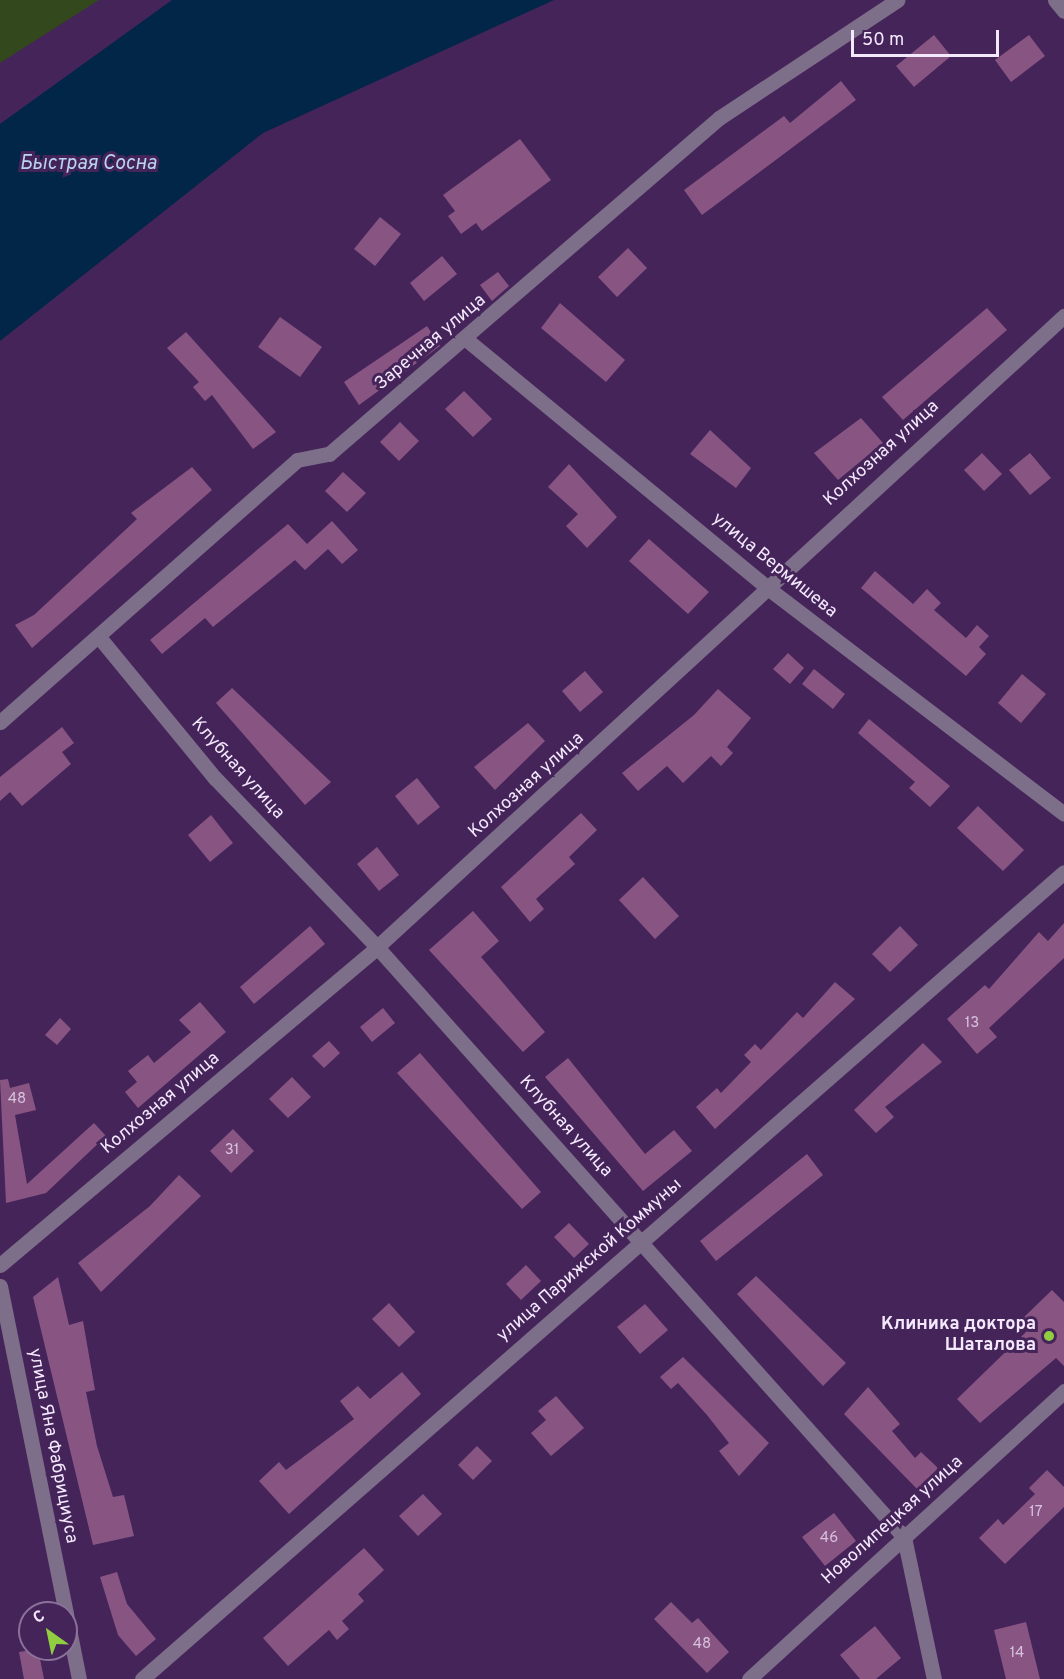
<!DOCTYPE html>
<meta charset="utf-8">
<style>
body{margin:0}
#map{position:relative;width:1064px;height:1679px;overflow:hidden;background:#45245a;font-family:Overpass,sans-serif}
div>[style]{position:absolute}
.green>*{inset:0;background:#33481c}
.water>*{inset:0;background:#012648}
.building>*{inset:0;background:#885583}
.minor>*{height:15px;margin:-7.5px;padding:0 7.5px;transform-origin:7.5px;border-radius:7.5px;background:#7d6e89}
.tertiary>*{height:15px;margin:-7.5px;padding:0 7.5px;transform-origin:7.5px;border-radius:7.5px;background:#7d6e89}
.dots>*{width:16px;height:16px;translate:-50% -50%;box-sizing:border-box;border:3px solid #45245a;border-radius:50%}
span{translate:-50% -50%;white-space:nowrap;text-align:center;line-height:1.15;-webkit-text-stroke:6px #45245a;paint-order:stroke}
.number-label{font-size:15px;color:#d8c3de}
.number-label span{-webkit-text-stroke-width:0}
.street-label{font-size:18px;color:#f3e8fc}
.poi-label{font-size:18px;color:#f3e8fc;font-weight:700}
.right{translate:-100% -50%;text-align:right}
.water-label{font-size:20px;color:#b9d4f1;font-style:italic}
.north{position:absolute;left:18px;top:1601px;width:60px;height:60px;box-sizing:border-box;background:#45245a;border:2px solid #8b729b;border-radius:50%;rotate:327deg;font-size:16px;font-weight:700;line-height:24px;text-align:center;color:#f3e8fc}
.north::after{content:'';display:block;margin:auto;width:21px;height:27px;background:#90cd41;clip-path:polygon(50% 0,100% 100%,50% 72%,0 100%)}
.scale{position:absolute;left:851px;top:30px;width:148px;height:27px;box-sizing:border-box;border:3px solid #f3e8fc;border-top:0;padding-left:8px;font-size:18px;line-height:21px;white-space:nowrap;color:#f3e8fc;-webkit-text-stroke:4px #45245a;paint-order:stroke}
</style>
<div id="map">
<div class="green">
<div style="clip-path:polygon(0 0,99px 0,0 63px)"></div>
</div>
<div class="water">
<div style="clip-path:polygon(172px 0,554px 0,263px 133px,0 341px,0 124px)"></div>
</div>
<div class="building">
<div style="clip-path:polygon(934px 35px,951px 56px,914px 87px,896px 66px)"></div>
<div style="clip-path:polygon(1029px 35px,1045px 56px,1011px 82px,995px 60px)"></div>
<div style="clip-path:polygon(841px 81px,856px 100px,702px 215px,684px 190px,784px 116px,790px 123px)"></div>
<div style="clip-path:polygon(520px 139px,551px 180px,482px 231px,476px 223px,461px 234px,448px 216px,455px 211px,443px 195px)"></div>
<div style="clip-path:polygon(380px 217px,401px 234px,375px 266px,354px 249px)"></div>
<div style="clip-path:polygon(628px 248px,647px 268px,617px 297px,598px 277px)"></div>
<div style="clip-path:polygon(442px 256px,457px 274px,424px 301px,410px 283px)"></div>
<div style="clip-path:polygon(498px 272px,509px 286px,492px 301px,480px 285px)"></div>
<div style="clip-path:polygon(560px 303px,625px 360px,606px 382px,541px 328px)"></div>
<div style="clip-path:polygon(987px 308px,1007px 330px,903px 420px,882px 397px)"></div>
<div style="clip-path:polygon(280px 317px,322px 347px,300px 377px,258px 347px)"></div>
<div style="clip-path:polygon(427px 326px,440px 346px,359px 405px,344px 382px)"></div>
<div style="clip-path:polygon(186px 332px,276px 432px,253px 449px,212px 395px,205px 401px,193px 387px,199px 382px,167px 348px)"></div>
<div style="clip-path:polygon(464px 391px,492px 419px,473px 437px,445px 409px)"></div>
<div style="clip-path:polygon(861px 418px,883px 443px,838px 480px,814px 453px)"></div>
<div style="clip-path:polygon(400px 422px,419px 441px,399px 461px,380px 442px)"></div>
<div style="clip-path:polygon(710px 430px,751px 468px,736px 488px,690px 454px)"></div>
<div style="clip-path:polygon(982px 453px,1002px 474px,984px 491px,964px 470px)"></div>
<div style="clip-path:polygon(1030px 453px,1051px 478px,1030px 495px,1009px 470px)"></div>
<div style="clip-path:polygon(569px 464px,617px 517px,587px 548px,566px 526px,578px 514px,548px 487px)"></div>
<div style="clip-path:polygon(192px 467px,212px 490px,32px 648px,15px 625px,34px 615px,137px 519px,131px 513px)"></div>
<div style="clip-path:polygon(343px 472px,366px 493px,347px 512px,325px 491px)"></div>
<div style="clip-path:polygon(332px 521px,358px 550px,342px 564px,328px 549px,305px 570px,295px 560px,213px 627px,205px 618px,162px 654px,150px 640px,288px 524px,307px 544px)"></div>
<div style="clip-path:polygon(649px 539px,709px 592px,688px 614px,629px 561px)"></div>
<div style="clip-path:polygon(875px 571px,913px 604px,927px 589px,941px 603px,934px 610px,966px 638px,977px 625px,989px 636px,979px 647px,986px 654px,966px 676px,861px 588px)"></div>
<div style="clip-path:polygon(788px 653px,804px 668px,790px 684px,773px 669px)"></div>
<div style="clip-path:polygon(814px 669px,845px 694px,833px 709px,802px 684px)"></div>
<div style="clip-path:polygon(585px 671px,603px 692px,580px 712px,562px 691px)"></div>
<div style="clip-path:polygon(1022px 674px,1046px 694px,1021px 723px,998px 703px)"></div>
<div style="clip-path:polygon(232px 688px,331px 782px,305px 805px,216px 703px)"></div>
<div style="clip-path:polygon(718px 689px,751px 718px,727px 747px,733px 753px,721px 766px,711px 756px,683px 783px,667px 766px,638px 791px,622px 773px,694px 715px)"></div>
<div style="clip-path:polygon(869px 719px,950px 786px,930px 807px,909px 788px,915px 782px,858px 733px)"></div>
<div style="clip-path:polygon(528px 723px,545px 741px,495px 790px,474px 767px)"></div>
<div style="clip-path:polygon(62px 727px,74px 743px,62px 752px,71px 764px,22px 806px,10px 792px,0 801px,0 777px)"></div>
<div style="clip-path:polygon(417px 778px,440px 807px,418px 825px,395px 796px)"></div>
<div style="clip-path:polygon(978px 806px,1024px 850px,1003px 871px,957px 828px)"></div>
<div style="clip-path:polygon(581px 813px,597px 830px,569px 857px,575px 864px,536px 899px,544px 909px,530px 922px,501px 887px)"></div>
<div style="clip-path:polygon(211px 815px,233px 843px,210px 862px,188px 835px)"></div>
<div style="clip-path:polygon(377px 847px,399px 875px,379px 891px,357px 864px)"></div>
<div style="clip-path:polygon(643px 877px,679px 916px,655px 939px,619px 900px)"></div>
<div style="clip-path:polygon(473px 911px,499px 941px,481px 957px,545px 1032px,523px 1052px,429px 950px)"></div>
<div style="clip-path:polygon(1064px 923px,1064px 958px,989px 1028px,997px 1037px,977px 1054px,947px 1019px,985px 985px,989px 989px,1039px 932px,1048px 941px)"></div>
<div style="clip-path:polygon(310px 926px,325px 944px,254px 1004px,240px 987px)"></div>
<div style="clip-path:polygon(900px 926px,918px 945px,890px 972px,872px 954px)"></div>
<div style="clip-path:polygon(835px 982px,855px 999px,715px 1129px,696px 1107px,717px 1088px,721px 1093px,751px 1062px,744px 1055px,755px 1044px,761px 1050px,797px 1012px,803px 1018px)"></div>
<div style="clip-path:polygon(200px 1002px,226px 1032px,138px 1108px,125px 1092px,137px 1082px,128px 1071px,148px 1055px,154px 1063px,191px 1032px,179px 1020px)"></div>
<div style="clip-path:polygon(383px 1008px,395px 1023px,372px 1042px,360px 1027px)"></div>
<div style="clip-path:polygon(60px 1018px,71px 1029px,57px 1045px,45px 1035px)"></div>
<div style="clip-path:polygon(329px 1041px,340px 1053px,324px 1068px,312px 1056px)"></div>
<div style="clip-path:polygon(923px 1043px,942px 1062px,885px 1107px,894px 1117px,876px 1133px,854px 1110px)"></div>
<div style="clip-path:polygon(420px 1053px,541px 1192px,522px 1209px,397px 1073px)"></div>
<div style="clip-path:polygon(568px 1058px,645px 1154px,674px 1130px,692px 1151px,643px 1191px,545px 1077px)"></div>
<div style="clip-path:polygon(292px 1077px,311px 1097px,288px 1118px,269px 1099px)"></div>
<div style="clip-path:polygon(8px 1079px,10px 1088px,29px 1083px,36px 1110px,15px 1115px,27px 1184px,94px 1123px,106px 1136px,46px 1193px,6px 1203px,0 1080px)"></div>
<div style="clip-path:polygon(233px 1129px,254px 1151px,231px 1173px,210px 1151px)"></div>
<div style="clip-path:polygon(807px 1154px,823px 1175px,716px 1261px,700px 1241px)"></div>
<div style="clip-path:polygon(179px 1175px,201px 1196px,101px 1292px,78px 1263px,150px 1206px)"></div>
<div style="clip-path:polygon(569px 1223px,589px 1244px,574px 1258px,554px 1237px)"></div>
<div style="clip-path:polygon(526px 1265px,541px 1281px,521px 1300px,506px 1284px)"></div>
<div style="clip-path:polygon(756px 1276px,846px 1363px,823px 1386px,737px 1294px)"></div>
<div style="clip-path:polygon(58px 1277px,69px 1325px,83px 1321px,95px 1390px,86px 1392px,97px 1446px,113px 1497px,124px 1495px,134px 1536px,93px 1545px,33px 1297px)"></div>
<div style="clip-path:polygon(1052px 1290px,1064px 1302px,1064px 1366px,1056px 1358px,980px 1423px,957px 1399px,1029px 1329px,1020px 1321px)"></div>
<div style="clip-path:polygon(389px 1303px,415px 1332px,399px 1347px,372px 1319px)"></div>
<div style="clip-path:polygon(645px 1304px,668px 1330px,640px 1354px,617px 1327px)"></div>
<div style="clip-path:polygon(683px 1357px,769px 1443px,739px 1476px,719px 1451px,729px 1443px,707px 1415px,678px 1383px,671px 1389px,660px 1377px)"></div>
<div style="clip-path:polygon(402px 1372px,421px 1394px,289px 1514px,259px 1481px,279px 1462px,286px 1470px,354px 1419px,340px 1401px,358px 1386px,370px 1399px)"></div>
<div style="clip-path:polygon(868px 1387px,900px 1424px,892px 1431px,915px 1458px,921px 1452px,938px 1468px,918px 1490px,844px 1414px)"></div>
<div style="clip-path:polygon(556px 1396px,584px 1428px,551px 1456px,531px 1433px,546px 1420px,538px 1411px)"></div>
<div style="clip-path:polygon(477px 1446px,492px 1461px,473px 1480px,458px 1465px)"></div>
<div style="clip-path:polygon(1047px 1470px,1064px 1487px,1064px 1507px,1005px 1564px,979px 1538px,998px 1519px,1003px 1525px,1035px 1494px,1029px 1488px)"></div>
<div style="clip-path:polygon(423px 1494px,442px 1514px,418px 1536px,399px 1516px)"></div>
<div style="clip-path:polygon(834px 1513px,856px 1541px,825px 1566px,802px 1537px)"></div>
<div style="clip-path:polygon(364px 1548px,384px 1570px,358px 1594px,364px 1601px,342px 1621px,349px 1629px,337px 1640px,329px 1630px,288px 1666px,263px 1638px)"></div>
<div style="clip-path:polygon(117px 1572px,127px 1604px,156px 1639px,136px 1656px,118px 1635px,100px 1577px)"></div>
<div style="clip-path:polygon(671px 1602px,692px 1623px,698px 1618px,729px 1652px,707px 1673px,654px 1619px)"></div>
<div style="clip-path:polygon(1026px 1622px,1040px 1679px,1006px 1679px,994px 1630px)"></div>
<div style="clip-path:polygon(875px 1626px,901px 1658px,876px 1679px,860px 1679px,840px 1655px)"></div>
<div style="clip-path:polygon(38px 1649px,44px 1679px,24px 1679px,19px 1652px)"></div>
</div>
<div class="minor">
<div style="left:1055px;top:0;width:14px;rotate:51deg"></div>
<div style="left:467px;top:340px;width:386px;rotate:39.5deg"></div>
<div style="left:765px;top:586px;width:376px;rotate:37.3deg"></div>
<div style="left:99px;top:637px;width:183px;rotate:50.6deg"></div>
<div style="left:215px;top:778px;width:234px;rotate:46.2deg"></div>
<div style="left:377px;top:947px;width:791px;rotate:48.23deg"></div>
<div style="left:904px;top:1537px;width:145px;rotate:78.1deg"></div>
<div style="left:0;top:722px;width:396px;rotate:-41.4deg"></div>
<div style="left:297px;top:460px;width:33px;rotate:-11deg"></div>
<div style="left:329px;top:454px;width:515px;rotate:-40.75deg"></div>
<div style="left:719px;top:118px;width:214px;rotate:-33.5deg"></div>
<div style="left:0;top:1265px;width:493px;rotate:-40.1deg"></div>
<div style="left:377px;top:947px;width:933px;rotate:-42.57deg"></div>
<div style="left:0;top:1286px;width:334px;rotate:78.6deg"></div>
<div style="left:66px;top:1614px;width:66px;rotate:78.7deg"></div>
<div style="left:142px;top:1679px;width:1225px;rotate:-41.19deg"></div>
</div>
<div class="tertiary">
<div style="left:749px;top:1679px;width:427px;rotate:-42.4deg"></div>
</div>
<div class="dots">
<div style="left:1049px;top:1336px;background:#90cd41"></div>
</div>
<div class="number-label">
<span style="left:972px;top:1024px">13</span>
<span style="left:17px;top:1100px">48</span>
<span style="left:232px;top:1151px">31</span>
<span style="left:1036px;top:1513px">17</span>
<span style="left:829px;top:1539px">46</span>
<span style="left:702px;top:1645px">48</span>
<span style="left:1017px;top:1654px">14</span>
</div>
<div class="street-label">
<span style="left:431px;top:343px;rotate:-40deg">Заречная улица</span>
<span style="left:882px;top:454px;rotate:-42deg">Колхозная улица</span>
<span style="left:774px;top:566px;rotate:39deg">улица Вермишева</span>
<span style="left:237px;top:769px;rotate:48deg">Клубная улица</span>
<span style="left:527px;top:786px;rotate:-42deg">Колхозная улица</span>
<span style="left:161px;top:1104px;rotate:-40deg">Колхозная улица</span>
<span style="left:565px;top:1127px;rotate:48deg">Клубная улица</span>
<span style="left:590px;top:1261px;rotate:-41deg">улица Парижской Коммуны</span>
<span style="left:52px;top:1446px;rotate:79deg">улица Яна Фабрициуса</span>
<span style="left:893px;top:1521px;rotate:-42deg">Новолипецкая улица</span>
</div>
<div class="poi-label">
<span class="right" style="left:1036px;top:1336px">Клиника доктора<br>Шаталова</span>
</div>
<div class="water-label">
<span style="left:88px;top:164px">Быстрая Сосна</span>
</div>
<div class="north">С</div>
<div class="scale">50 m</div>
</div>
